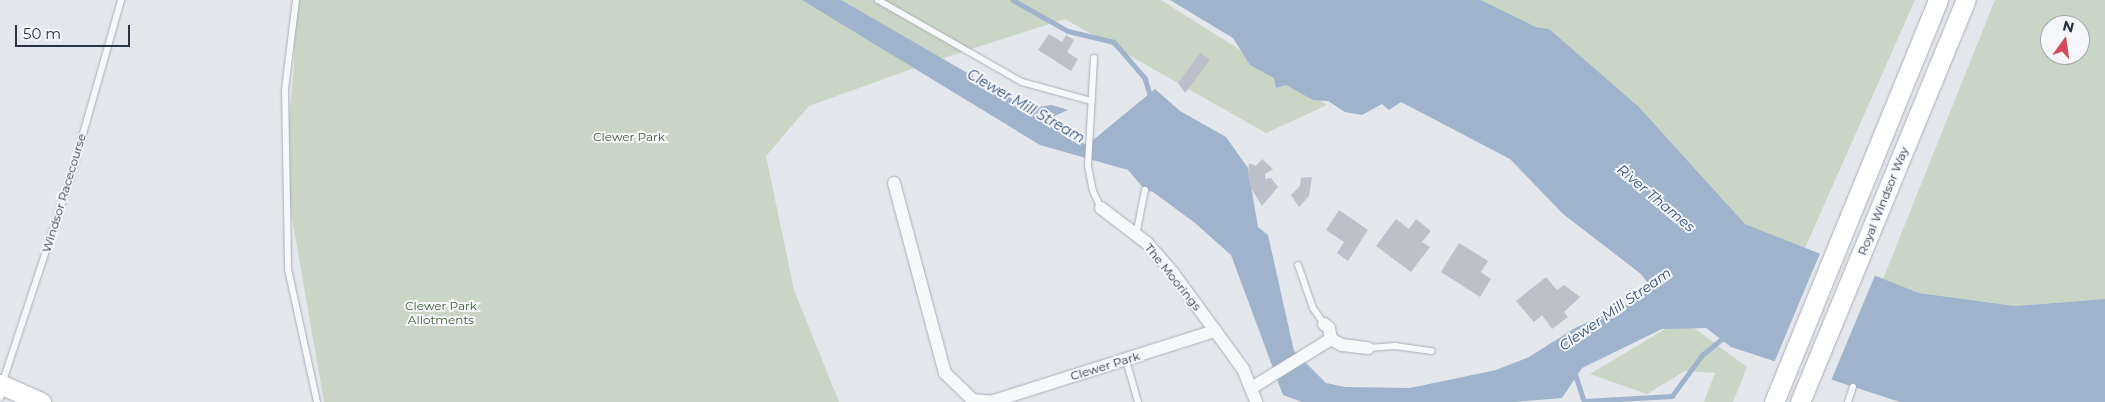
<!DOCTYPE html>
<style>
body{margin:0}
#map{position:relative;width:2105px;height:402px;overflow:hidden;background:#e4e7ec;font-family:Montserrat,sans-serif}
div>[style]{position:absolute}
.green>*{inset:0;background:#c9d6c5}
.water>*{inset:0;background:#9fb4cc}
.pier>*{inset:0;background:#e4e7ec}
.stream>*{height:4.5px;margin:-2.25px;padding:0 2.25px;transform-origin:2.25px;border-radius:2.25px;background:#9fb4cc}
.building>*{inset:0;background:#bbc0ca}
.roads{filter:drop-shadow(0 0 1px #a9aeb7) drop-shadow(0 0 1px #a9aeb7)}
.service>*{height:6px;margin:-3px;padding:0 3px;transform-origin:3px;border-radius:3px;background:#f7f8fa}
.minor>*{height:12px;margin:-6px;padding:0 6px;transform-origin:6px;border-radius:6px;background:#f7f8fa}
.primary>*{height:19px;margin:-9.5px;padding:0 9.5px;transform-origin:9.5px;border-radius:9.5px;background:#fff}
span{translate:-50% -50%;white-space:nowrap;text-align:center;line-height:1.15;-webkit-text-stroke:4px #f4f6f9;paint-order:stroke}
.park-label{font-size:12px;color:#3f6138}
.street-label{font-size:12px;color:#2b3445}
.water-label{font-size:14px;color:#34527a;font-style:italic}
.north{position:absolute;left:2040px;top:15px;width:50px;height:50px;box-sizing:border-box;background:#f4f6f9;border:1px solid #a4a8b1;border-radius:50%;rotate:14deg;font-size:14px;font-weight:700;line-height:20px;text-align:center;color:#2b3445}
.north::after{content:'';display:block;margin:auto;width:18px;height:22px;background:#d1495b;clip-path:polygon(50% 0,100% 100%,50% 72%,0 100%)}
.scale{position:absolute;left:15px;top:25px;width:115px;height:22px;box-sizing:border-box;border:2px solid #2b3445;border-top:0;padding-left:6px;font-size:15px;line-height:18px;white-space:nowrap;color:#2b3445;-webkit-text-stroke:4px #f4f6f9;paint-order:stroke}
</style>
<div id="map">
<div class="green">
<div style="clip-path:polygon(294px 0,1161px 0,1327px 105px,1266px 133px,1065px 19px,934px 61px,809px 106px,766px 156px,794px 290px,839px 402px,324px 402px,284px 172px,294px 67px)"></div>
<div style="clip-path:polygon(1481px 0,1915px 0,1805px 248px,1745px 224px,1639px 107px,1549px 30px,1536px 27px)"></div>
<div style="clip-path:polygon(evenodd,1995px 0,2105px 0,2105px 299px,2015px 306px,1919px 293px,1883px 279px,1995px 0,2050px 25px,2080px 25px,2080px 55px,2050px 55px,2050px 25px)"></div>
<div style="clip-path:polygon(1682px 319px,1747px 367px,1733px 402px,1704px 402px,1715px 373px,1685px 371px,1647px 394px,1590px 374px)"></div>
</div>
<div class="water">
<div style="clip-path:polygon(802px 0,841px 0,1028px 108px,1052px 105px,1068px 110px,1041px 122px,1087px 145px,1155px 89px,1180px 111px,1226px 137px,1248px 168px,1258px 227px,1268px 235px,1294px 351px,1326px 383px,1345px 387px,1410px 388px,1496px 370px,1529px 357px,1575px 328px,1633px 302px,1650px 286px,1641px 274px,1563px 214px,1510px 159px,1401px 102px,1389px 110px,1382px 104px,1362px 115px,1345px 112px,1328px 101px,1313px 100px,1286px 85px,1276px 88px,1274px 78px,1250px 65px,1233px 38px,1170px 0,1481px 0,1536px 27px,1549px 29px,1639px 107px,1745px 224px,1919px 293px,2015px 306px,2105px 299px,2105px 402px,1900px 402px,1731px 347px,1706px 328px,1662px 329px,1582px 368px,1562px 398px,1514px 402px,1302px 402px,1283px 395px,1231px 255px,1195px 223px,1153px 192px,1145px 190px,1128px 170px,1040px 145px)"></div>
</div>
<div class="pier">
<div style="clip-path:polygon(1821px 251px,1876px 273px,1830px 383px,1773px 365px)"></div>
</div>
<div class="stream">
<div style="left:1013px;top:0;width:63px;rotate:29.4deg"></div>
<div style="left:1068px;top:31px;width:47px;rotate:13.4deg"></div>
<div style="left:1114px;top:42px;width:48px;rotate:49.3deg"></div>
<div style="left:1145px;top:78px;width:21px;rotate:73deg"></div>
<div style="left:1575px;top:373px;width:29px;rotate:72deg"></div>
<div style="left:1584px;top:401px;width:88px;rotate:-3.3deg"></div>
<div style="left:1672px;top:396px;width:51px;rotate:-53.8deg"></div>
<div style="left:1702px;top:355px;width:28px;rotate:-39deg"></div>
</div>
<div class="building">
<div style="clip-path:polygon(1049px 34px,1062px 42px,1066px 35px,1074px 40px,1067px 52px,1078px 59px,1071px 71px,1038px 50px)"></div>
<div style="clip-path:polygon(1200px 53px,1210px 60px,1185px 93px,1178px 83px)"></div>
<div style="clip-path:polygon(1262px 159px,1273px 169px,1265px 174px,1265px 179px,1271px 178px,1278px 187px,1262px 206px,1250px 186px,1248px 175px,1249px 163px,1256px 166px)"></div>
<div style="clip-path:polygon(1312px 177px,1309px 196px,1299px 207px,1291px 195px,1300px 186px,1301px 178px)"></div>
<div style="clip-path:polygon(1339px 210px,1368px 230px,1348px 261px,1337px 253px,1344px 242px,1326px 230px)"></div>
<div style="clip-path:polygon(1396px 219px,1409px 229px,1416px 219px,1431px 231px,1422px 242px,1430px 247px,1411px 272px,1376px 246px)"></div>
<div style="clip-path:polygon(1459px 243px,1488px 261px,1481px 272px,1491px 279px,1480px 297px,1441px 272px)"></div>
<div style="clip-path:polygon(1546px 277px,1557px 290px,1564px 285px,1580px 297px,1564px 312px,1568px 317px,1552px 329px,1542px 315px,1534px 322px,1516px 301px)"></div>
</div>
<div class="roads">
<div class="service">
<div style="left:296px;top:0;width:91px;rotate:97deg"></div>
<div style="left:285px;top:90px;width:179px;rotate:89deg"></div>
<div style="left:288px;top:269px;width:136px;rotate:77.7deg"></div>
<div style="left:878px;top:0;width:166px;rotate:29.7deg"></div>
<div style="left:1022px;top:82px;width:72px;rotate:15.4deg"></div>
<div style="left:1094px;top:58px;width:108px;rotate:93.2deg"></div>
<div style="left:1088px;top:166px;width:25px;rotate:79deg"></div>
<div style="left:1093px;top:191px;width:19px;rotate:65deg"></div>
<div style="left:1136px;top:235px;width:46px;rotate:-78.7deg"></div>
<div style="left:1298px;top:265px;width:46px;rotate:70.8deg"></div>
<div style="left:1313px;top:308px;width:19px;rotate:55deg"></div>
<div style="left:1368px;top:348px;width:27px;rotate:-4deg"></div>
<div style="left:1395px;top:346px;width:37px;rotate:8deg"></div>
<div style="left:1126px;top:360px;width:44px;rotate:74.1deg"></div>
<div style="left:2px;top:384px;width:226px;rotate:-71.7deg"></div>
<div style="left:73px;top:169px;width:176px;rotate:-74.1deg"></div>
<div style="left:0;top:398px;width:12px;rotate:-66deg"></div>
<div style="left:1848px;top:402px;width:16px;rotate:-72deg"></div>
</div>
<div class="minor">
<div style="left:894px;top:183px;width:197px;rotate:75deg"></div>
<div style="left:945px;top:373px;width:39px;rotate:44deg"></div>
<div style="left:973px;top:400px;width:22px;rotate:5deg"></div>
<div style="left:1101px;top:208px;width:58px;rotate:37.3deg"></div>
<div style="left:1147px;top:243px;width:40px;rotate:49deg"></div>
<div style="left:1173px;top:273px;width:119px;rotate:53.9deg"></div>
<div style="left:1243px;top:369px;width:35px;rotate:68deg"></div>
<div style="left:1324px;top:324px;width:6px;rotate:39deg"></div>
<div style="left:1329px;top:328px;width:11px;rotate:80deg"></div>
<div style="left:1253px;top:387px;width:92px;rotate:-31.6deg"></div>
<div style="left:1331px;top:339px;width:13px;rotate:29deg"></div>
<div style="left:1342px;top:345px;width:26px;rotate:7deg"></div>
<div style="left:994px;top:401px;width:232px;rotate:-17.6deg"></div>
</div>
<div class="primary">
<div style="left:0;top:384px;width:45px;rotate:23.7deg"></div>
<div style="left:1774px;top:402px;width:434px;rotate:-67.8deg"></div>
<div style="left:1800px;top:402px;width:435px;rotate:-67.6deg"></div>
</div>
</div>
<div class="park-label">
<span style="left:629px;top:137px">Clewer Park</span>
<span style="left:441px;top:313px">Clewer Park<br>Allotments</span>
</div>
<div class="street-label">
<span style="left:64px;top:193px;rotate:-73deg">Windsor Racecourse</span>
<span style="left:1883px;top:201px;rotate:-68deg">Royal Windsor Way</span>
<span style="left:1173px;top:277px;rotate:51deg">The Moorings</span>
<span style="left:1105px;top:366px;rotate:-17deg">Clewer Park</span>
</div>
<div class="water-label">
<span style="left:1026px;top:106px;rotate:30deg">Clewer Mill Stream</span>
<span style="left:1656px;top:198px;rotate:40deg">River Thames</span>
<span style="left:1615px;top:309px;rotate:-35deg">Clewer Mill Stream</span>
</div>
<div class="north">N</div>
<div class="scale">50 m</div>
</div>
